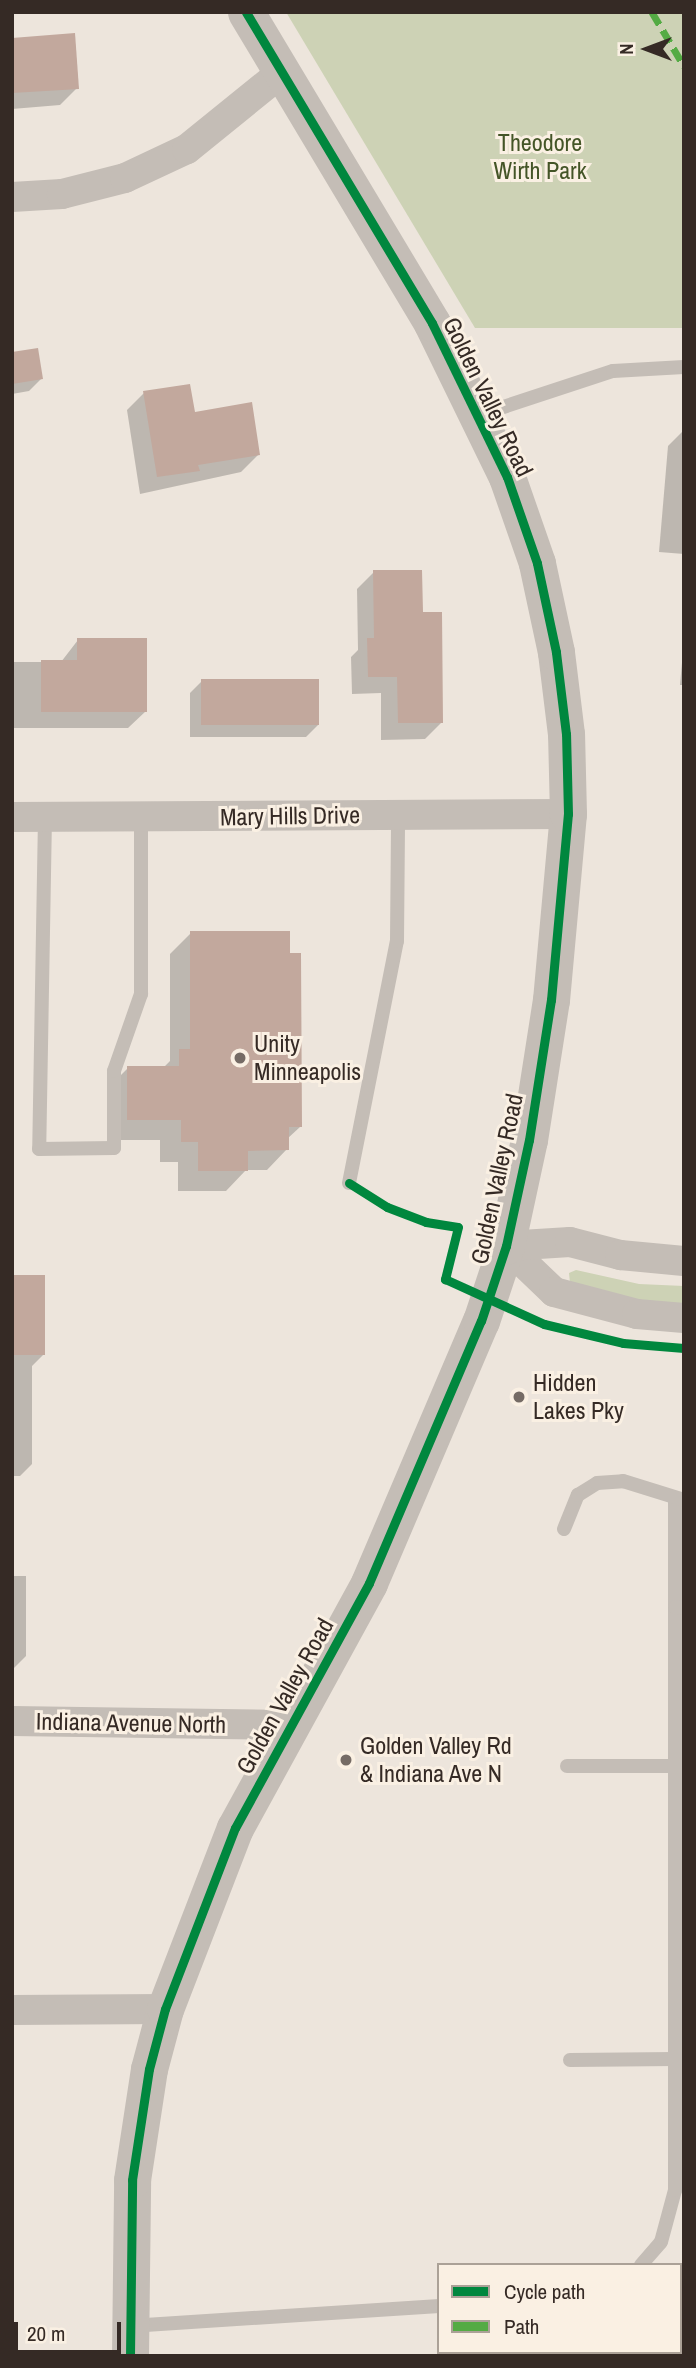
<!DOCTYPE html>
<style>
body{margin:0}
#map{position:relative;width:696px;height:2368px;overflow:hidden;background:#ede5dc;font-family:"Archivo Narrow",sans-serif}
div>[style]{position:absolute}
.green>*{inset:0;background:#cdd2b5}
.shadow>*{inset:0;background:#0003}
.building>*{inset:0;background:#c2a89d}
.service>*{height:14px;margin:-7px;padding:0 7px;transform-origin:7px;border-radius:7px;background:#c4bdb6}
.minor>*{height:30px;margin:-15px;padding:0 15px;transform-origin:15px;border-radius:15px;background:#c4bdb6}
.tertiary>*{height:37px;margin:-18.5px;padding:0 18.5px;transform-origin:18.5px;border-radius:18.5px;background:#c4bdb6}
.quiet>*{height:7px;margin-top:-3.5px;transform-origin:0;background:repeating-linear-gradient(90deg,#54ab44 0 14px,transparent 0 21px)}
.cycleway>*{height:9px;margin:-4.5px;padding:0 4.5px;transform-origin:4.5px;border-radius:4.5px;background:#00873e}
.dots>*{width:19px;height:19px;translate:-50% -50%;box-sizing:border-box;border:4px solid #faf0e3;border-radius:50%}
span{translate:-50% -50%;white-space:nowrap;text-align:center;line-height:1.15;-webkit-text-stroke:6px #faf0e3;paint-order:stroke}
.park-label{font-size:24px;color:#445527}
.street-label{font-size:24px;color:#352a25}
.poi-label{font-size:24px;color:#352a25}
.left{translate:0 -50%;text-align:left}
.frame{position:absolute;inset:0;border:14px solid #352a25;pointer-events:none}
.legend{position:absolute;left:437px;top:2263px;width:245px;height:91px;box-sizing:border-box;background:#faf0e3;border:2px solid #aba197;margin:0;padding:9px 12px;list-style:none;font-size:21px;color:#352a25}
.legend li{display:flex;align-items:center;gap:14px;height:35px}
.legend b{width:35px;border:2px solid #aba197}
.north{position:absolute;left:612px;top:14px;width:70px;height:70px;-webkit-text-stroke:5px #faf0e3;paint-order:stroke;rotate:270deg;font-size:19px;font-weight:700;line-height:28px;text-align:center;color:#352a25}
.north::after{content:'';display:block;margin:auto;width:24px;height:32px;background:#352a25;clip-path:polygon(50% 0,100% 100%,50% 72%,0 100%)}
.scale{position:absolute;left:14px;top:2322px;width:107px;height:32px;box-sizing:border-box;border:4px solid #352a25;border-top:0;padding-left:9px;font-size:21px;line-height:24px;white-space:nowrap;color:#352a25;-webkit-text-stroke:5px #faf0e3;paint-order:stroke}
</style>
<div id="map">
<div class="green">
<div style="clip-path:polygon(286px 12px,684px 12px,684px 328px,475px 328px)"></div>
<div style="clip-path:polygon(576px 1270px,639px 1284px,684px 1286px,684px 1308px,662px 1307px,570px 1283px,569px 1273px)"></div>
</div>
<div class="shadow">
<div style="clip-path:polygon(12px 39px,77px 88px,60px 105px,12px 109px)"></div>
<div style="clip-path:polygon(12px 354px,41px 379px,29px 391px,12px 394px)"></div>
<div style="clip-path:polygon(144px 393px,193px 414px,258px 455px,241px 472px,140px 494px,127px 410px)"></div>
<div style="clip-path:polygon(684px 430px,684px 554px,659px 552px,668px 446px)"></div>
<div style="clip-path:polygon(374px 572px,442px 722px,425px 739px,381px 740px,381px 693px,352px 694px,351px 657px,358px 650px,357px 589px)"></div>
<div style="clip-path:polygon(78px 640px,146px 711px,128px 728px,12px 728px,12px 662px,61px 662px)"></div>
<div style="clip-path:polygon(684px 640px,684px 685px,680px 685px)"></div>
<div style="clip-path:polygon(202px 681px,318px 725px,306px 737px,190px 737px,190px 693px)"></div>
<div style="clip-path:polygon(191px 933px,300px 1127px,287px 1139px,287px 1149px,267px 1170px,246px 1170px,226px 1191px,178px 1191px,178px 1162px,160px 1162px,160px 1140px,107px 1140px,107px 1089px,128px 1068px,163px 1068px,170px 1061px,170px 954px)"></div>
<div style="clip-path:polygon(12px 1277px,44px 1354px,32px 1366px,32px 1464px,20px 1476px,12px 1476px)"></div>
<div style="clip-path:polygon(12px 1576px,26px 1576px,26px 1656px,14px 1668px)"></div>
</div>
<div class="building">
<div style="clip-path:polygon(75px 33px,79px 89px,12px 93px,12px 38px)"></div>
<div style="clip-path:polygon(38px 348px,43px 379px,12px 384px,12px 352px)"></div>
<div style="clip-path:polygon(190px 384px,195px 412px,252px 402px,260px 455px,198px 465px,200px 471px,157px 477px,143px 391px)"></div>
<div style="clip-path:polygon(373px 570px,422px 570px,423px 612px,442px 612px,443px 723px,398px 723px,397px 677px,368px 677px,367px 638px,374px 638px)"></div>
<div style="clip-path:polygon(77px 638px,147px 638px,147px 712px,41px 712px,41px 660px,77px 660px)"></div>
<div style="clip-path:polygon(201px 679px,319px 679px,319px 725px,201px 725px)"></div>
<div style="clip-path:polygon(190px 931px,290px 931px,290px 953px,301px 953px,302px 1127px,289px 1127px,289px 1150px,248px 1151px,248px 1171px,198px 1171px,198px 1142px,181px 1142px,181px 1120px,127px 1120px,127px 1066px,179px 1066px,179px 1049px,190px 1049px)"></div>
<div style="clip-path:polygon(12px 1275px,45px 1275px,45px 1355px,12px 1355px)"></div>
</div>
<div class="service">
<div style="left:479px;top:415px;width:141px;rotate:-18.2deg"></div>
<div style="left:613px;top:371px;width:71px;rotate:-3.2deg"></div>
<div style="left:45px;top:817px;width:332px;rotate:91deg"></div>
<div style="left:39px;top:1149px;width:75px;rotate:-0.8deg"></div>
<div style="left:114px;top:1148px;width:77px;rotate:-90deg"></div>
<div style="left:114px;top:1071px;width:82px;rotate:-70.7deg"></div>
<div style="left:141px;top:994px;width:176px;rotate:-90deg"></div>
<div style="left:349px;top:1183px;width:247px;rotate:-78.8deg"></div>
<div style="left:397px;top:941px;width:126px;rotate:-89.5deg"></div>
<div style="left:675px;top:1500px;width:107px;rotate:90deg"></div>
<div style="left:564px;top:1529px;width:37px;rotate:-68deg"></div>
<div style="left:578px;top:1495px;width:22px;rotate:-32deg"></div>
<div style="left:597px;top:1483px;width:26px;rotate:-4deg"></div>
<div style="left:623px;top:1481px;width:64px;rotate:17.3deg"></div>
<div style="left:567px;top:1766px;width:107px"></div>
<div style="left:570px;top:2060px;width:105px;rotate:-0.5deg"></div>
<div style="left:641px;top:2265px;width:30px;rotate:-49deg"></div>
<div style="left:661px;top:2242px;width:54px;rotate:-74.9deg"></div>
<div style="left:675px;top:2190px;width:583px;rotate:-90deg"></div>
<div style="left:675px;top:1607px;width:9px;rotate:6deg"></div>
<div style="left:130px;top:2326px;width:310px;rotate:-3.7deg"></div>
</div>
<div class="minor">
<div style="left:12px;top:197px;width:50px;rotate:-3.4deg"></div>
<div style="left:62px;top:194px;width:65px;rotate:-14.3deg"></div>
<div style="left:125px;top:178px;width:68px;rotate:-25.1deg"></div>
<div style="left:187px;top:149px;width:121px;rotate:-39deg"></div>
<div style="left:12px;top:817px;width:556px;rotate:-0.31deg"></div>
<div style="left:506px;top:1246px;width:66px;rotate:43.8deg"></div>
<div style="left:554px;top:1292px;width:86px;rotate:14.8deg"></div>
<div style="left:637px;top:1314px;width:47px;rotate:4.9deg"></div>
<div style="left:506px;top:1246px;width:64px;rotate:-3.6deg"></div>
<div style="left:570px;top:1242px;width:52px;rotate:14.6deg"></div>
<div style="left:620px;top:1255px;width:64px;rotate:5.4deg"></div>
<div style="left:12px;top:1721px;width:279px;rotate:0.8deg"></div>
<div style="left:12px;top:2010px;width:153px;rotate:-0.4deg"></div>
</div>
<div class="tertiary">
<div style="left:130px;top:2356px;width:176px;rotate:-89.3deg"></div>
<div style="left:132px;top:2180px;width:112px;rotate:-81.3deg"></div>
<div style="left:149px;top:2069px;width:62px;rotate:-75.1deg"></div>
<div style="left:165px;top:2009px;width:194px;rotate:-68.9deg"></div>
<div style="left:235px;top:1828px;width:279px;rotate:-61.3deg"></div>
<div style="left:369px;top:1583px;width:285px;rotate:-66.9deg"></div>
<div style="left:481px;top:1321px;width:79px;rotate:-71.6deg"></div>
<div style="left:506px;top:1246px;width:108px;rotate:-77.8deg"></div>
<div style="left:529px;top:1140px;width:142px;rotate:-81.1deg"></div>
<div style="left:551px;top:1000px;width:187px;rotate:-84.8deg"></div>
<div style="left:568px;top:814px;width:80px;rotate:-91.4deg"></div>
<div style="left:566px;top:734px;width:83px;rotate:-97deg"></div>
<div style="left:556px;top:652px;width:91px;rotate:-102.1deg"></div>
<div style="left:537px;top:563px;width:91px;rotate:-109.2deg"></div>
<div style="left:507px;top:477px;width:171px;rotate:-116deg"></div>
<div style="left:432px;top:323px;width:362px;rotate:-120.9deg"></div>
</div>
<div class="quiet">
<div style="left:652px;top:12px;width:63px;rotate:59.3deg"></div>
</div>
<div class="cycleway">
<div style="left:349px;top:1183px;width:45px;rotate:32.3deg"></div>
<div style="left:387px;top:1207px;width:42px;rotate:21deg"></div>
<div style="left:426px;top:1222px;width:32px;rotate:9deg"></div>
<div style="left:458px;top:1227px;width:54px;rotate:104deg"></div>
<div style="left:445px;top:1279px;width:109px;rotate:24.4deg"></div>
<div style="left:544px;top:1324px;width:81px;rotate:13.5deg"></div>
<div style="left:623px;top:1343px;width:61px;rotate:4.7deg"></div>
<div style="left:130px;top:2356px;width:176px;rotate:-89.3deg"></div>
<div style="left:132px;top:2180px;width:112px;rotate:-81.3deg"></div>
<div style="left:149px;top:2069px;width:62px;rotate:-75.1deg"></div>
<div style="left:165px;top:2009px;width:194px;rotate:-68.9deg"></div>
<div style="left:235px;top:1828px;width:279px;rotate:-61.3deg"></div>
<div style="left:369px;top:1583px;width:285px;rotate:-66.9deg"></div>
<div style="left:481px;top:1321px;width:79px;rotate:-71.6deg"></div>
<div style="left:506px;top:1246px;width:108px;rotate:-77.8deg"></div>
<div style="left:529px;top:1140px;width:142px;rotate:-81.1deg"></div>
<div style="left:551px;top:1000px;width:187px;rotate:-84.8deg"></div>
<div style="left:568px;top:814px;width:80px;rotate:-91.4deg"></div>
<div style="left:566px;top:734px;width:83px;rotate:-97deg"></div>
<div style="left:556px;top:652px;width:91px;rotate:-102.1deg"></div>
<div style="left:537px;top:563px;width:91px;rotate:-109.2deg"></div>
<div style="left:507px;top:477px;width:171px;rotate:-116deg"></div>
<div style="left:432px;top:323px;width:362px;rotate:-120.9deg"></div>
</div>
<div class="dots">
<div style="left:240px;top:1058px;background:#756b65"></div>
<div style="left:519px;top:1397px;background:#756b65"></div>
<div style="left:346px;top:1760px;background:#756b65"></div>
</div>
<div class="park-label">
<span style="left:540px;top:157px">Theodore<br>Wirth Park</span>
</div>
<div class="street-label">
<span style="left:488px;top:397px;rotate:64deg">Golden Valley Road</span>
<span style="left:290px;top:816px;rotate:-1deg">Mary Hills Drive</span>
<span style="left:497px;top:1179px;rotate:-78deg">Golden Valley Road</span>
<span style="left:285px;top:1696px;rotate:-61deg">Golden Valley Road</span>
<span style="left:131px;top:1723px;rotate:1deg">Indiana Avenue North</span>
</div>
<div class="poi-label">
<span class="left" style="left:254px;top:1058px">Unity<br>Minneapolis</span>
<span class="left" style="left:533px;top:1397px">Hidden<br>Lakes Pky</span>
<span class="left" style="left:360px;top:1760px">Golden Valley Rd<br>&amp; Indiana Ave N</span>
</div>
<div class="frame"></div>
<ul class="legend">
<li><b style="height:9px;background:#00873e"></b>Cycle path</li>
<li><b style="height:9px;background:#54ab44"></b>Path</li>
</ul>
<div class="north">N</div>
<div class="scale">20 m</div>
</div>
